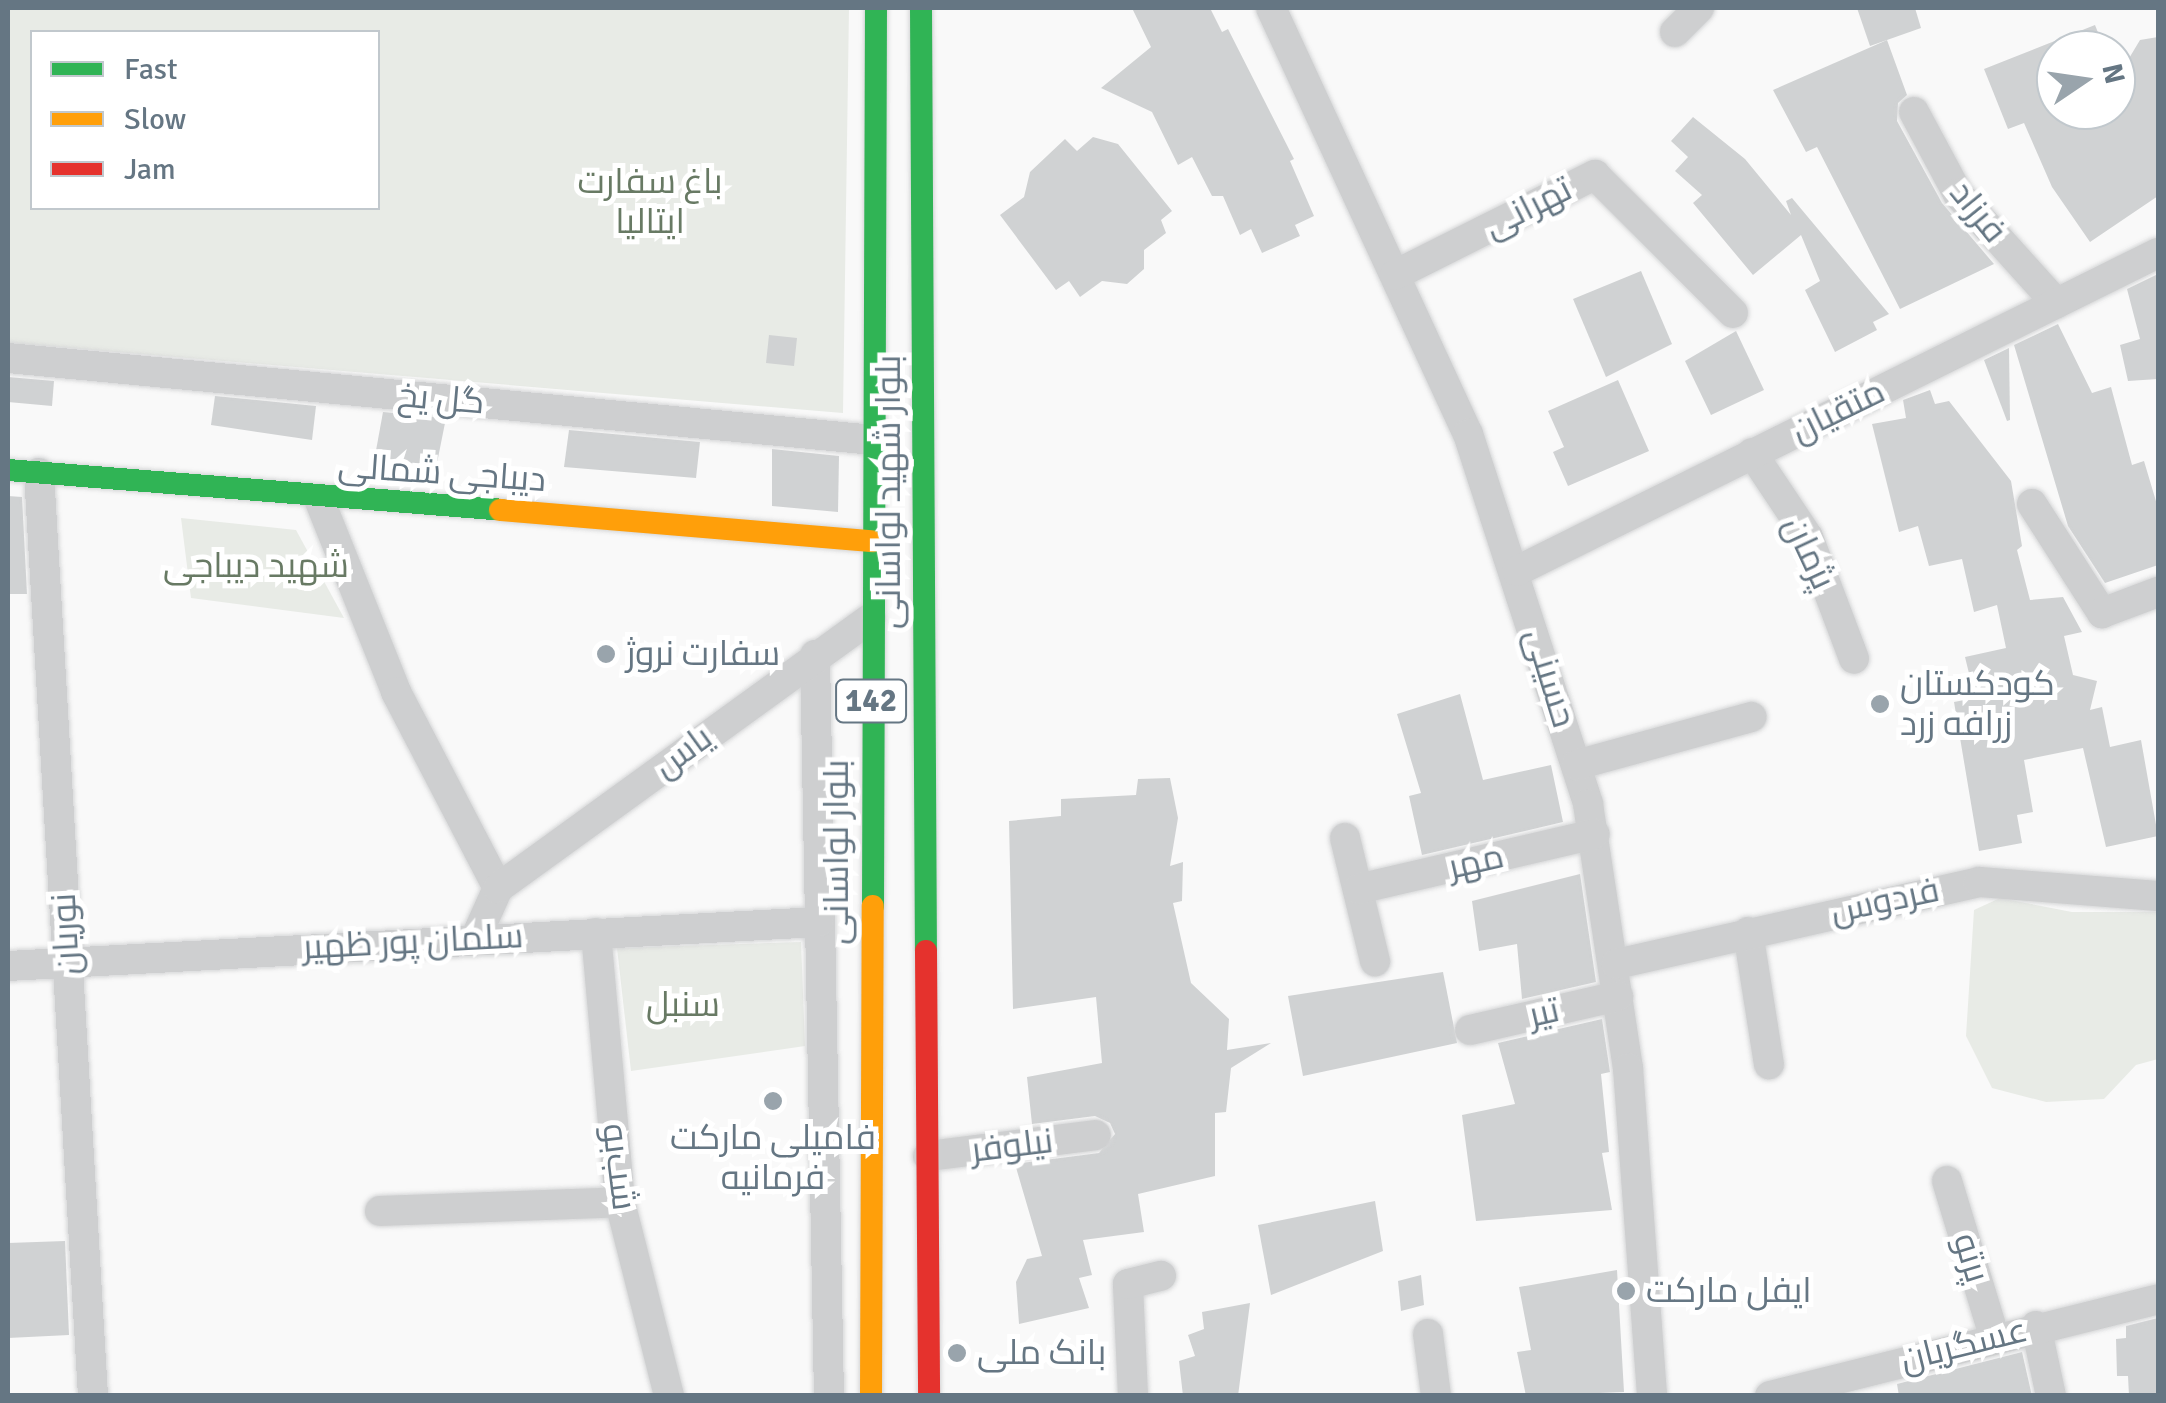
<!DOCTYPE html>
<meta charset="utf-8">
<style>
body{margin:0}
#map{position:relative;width:2166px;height:1403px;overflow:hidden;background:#f9f9f9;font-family:Signika,Cairo,sans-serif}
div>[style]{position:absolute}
.green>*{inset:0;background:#e8ebe6}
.building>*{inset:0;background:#d0d2d3}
.roads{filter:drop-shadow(0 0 2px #d5d6d7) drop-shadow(0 0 2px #d5d6d7)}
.street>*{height:30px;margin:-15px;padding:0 15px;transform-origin:15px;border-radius:15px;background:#cecfd0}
.fast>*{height:22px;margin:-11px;padding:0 11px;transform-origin:11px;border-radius:11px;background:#30b455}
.slow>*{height:22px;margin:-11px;padding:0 11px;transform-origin:11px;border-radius:11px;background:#ff9f0a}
.jam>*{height:22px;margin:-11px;padding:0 11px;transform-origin:11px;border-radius:11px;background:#e5322d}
.dots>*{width:28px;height:28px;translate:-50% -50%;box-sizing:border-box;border:5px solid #fff;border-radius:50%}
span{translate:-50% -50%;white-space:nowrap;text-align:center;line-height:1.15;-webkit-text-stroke:10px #fff;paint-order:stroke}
.shield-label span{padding:2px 8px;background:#fff;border:2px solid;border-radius:8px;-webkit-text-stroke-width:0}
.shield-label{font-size:32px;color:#657683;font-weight:700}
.park-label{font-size:35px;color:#687a64}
.street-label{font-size:35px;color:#657683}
.poi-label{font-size:35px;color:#657683}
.left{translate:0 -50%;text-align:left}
.frame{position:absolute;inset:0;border:10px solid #657683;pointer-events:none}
.legend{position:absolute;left:30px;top:30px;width:350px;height:180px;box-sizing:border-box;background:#fff;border:2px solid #c1c8cd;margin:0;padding:12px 18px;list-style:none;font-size:30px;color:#657683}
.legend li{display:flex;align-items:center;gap:20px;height:50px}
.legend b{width:50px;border:2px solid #c1c8cd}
.north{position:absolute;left:2036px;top:30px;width:100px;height:100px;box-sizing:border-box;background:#fff;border:2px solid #c1c8cd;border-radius:50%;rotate:77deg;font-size:28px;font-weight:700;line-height:40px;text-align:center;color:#657683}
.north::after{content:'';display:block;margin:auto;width:35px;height:45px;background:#99a4ac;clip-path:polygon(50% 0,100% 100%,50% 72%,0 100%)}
</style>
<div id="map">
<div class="green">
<div style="clip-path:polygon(evenodd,8px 8px,849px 8px,843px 413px,8px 343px,8px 8px,32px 32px,378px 32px,378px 208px,32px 208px,32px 32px)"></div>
<div style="clip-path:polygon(181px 518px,296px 530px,344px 618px,191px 598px)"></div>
<div style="clip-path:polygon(2000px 898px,2072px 912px,2158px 912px,2158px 1059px,2136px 1065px,2104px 1099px,2046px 1102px,1992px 1088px,1966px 1036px,1974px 910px)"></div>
<div style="clip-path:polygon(801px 942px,805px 1046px,631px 1071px,617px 948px)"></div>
</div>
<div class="building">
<div style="clip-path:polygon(1132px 8px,1210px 8px,1222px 32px,1228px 29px,1294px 159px,1290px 161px,1314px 216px,1295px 225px,1300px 236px,1262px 253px,1251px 229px,1240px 235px,1223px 196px,1212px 196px,1192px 157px,1178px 165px,1152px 112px,1101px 88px,1151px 47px)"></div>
<div style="clip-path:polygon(1857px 8px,1915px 8px,1921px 28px,1870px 46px)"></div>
<div style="clip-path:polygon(2095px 25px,2105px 50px,2056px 50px,2056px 110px,2116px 110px,2116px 80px,2140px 40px,2158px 37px,2158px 196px,2090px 242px,2052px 187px,2024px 123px,2008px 129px,1984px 69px)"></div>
<div style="clip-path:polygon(1887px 40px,1907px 95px,1898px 103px,1897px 121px,1942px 203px,1994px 264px,1900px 309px,1817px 147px,1806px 152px,1773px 90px)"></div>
<div style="clip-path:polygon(1693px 117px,1745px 159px,1791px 215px,1786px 201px,1792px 198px,1889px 314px,1873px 322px,1877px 330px,1835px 352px,1805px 290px,1820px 281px,1801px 235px,1753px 275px,1693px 203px,1702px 195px,1675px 171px,1688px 157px,1671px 141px)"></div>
<div style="clip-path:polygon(1093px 137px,1118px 144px,1172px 211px,1161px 220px,1166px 233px,1144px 250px,1144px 269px,1127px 284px,1102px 281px,1080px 297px,1069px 281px,1056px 290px,1000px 215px,1024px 197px,1030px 172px,1065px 139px,1077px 151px)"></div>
<div style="clip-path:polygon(1641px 271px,1672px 344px,1606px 377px,1573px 299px)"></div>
<div style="clip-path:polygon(2158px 274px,2158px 379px,2128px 381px,2120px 345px,2140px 339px,2127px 289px)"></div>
<div style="clip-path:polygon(2058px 324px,2092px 393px,2111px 387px,2132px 465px,2144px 461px,2158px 508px,2158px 565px,2105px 583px,2068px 526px,2014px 345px)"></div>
<div style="clip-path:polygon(1736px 331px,1764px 390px,1711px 415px,1685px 361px)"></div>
<div style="clip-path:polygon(769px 335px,797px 338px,794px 366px,766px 363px)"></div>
<div style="clip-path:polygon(2009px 348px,2010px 420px,2007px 421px,1984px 360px)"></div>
<div style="clip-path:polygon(8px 377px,54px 381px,52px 406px,8px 402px)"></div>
<div style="clip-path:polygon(1618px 380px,1649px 451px,1568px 486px,1553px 452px,1564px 447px,1548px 411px)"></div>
<div style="clip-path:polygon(1930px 390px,1935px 404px,1949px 401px,2011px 481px,2022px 546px,2017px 550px,2030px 600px,2063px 597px,2082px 632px,2064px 636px,2073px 675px,2097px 681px,2090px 710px,2102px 707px,2110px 747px,2141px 740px,2158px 836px,2106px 847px,2083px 748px,2024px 760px,2033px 812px,2017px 815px,2022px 843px,1979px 851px,1954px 702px,1975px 698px,1965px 657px,2006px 648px,1997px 605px,1974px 612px,1962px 559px,1929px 566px,1918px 526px,1899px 532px,1872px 424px,1906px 418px,1903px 400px)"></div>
<div style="clip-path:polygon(215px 396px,316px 406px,312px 440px,211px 425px)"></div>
<div style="clip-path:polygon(383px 412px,446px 418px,436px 468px,375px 456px)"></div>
<div style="clip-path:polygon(569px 430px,700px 442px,696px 478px,564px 467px)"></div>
<div style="clip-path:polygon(772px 449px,839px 456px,838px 512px,772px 506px)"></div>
<div style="clip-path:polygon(8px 496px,22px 497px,27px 594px,8px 594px)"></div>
<div style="clip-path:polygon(1460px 694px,1483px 780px,1551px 765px,1563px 822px,1422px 855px,1409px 796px,1421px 793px,1397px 714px)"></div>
<div style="clip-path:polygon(1170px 778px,1178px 818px,1170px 866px,1183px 862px,1182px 901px,1173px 903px,1191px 983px,1229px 1019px,1227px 1050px,1271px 1043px,1231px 1068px,1226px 1112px,1215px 1113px,1215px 1176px,1138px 1194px,1144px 1232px,1083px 1240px,1092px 1275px,1079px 1278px,1089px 1308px,1019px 1324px,1016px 1282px,1027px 1259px,1042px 1256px,1015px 1164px,1099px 1153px,1115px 1134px,1110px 1123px,1095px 1116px,1032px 1124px,1027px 1077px,1102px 1063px,1096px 997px,1013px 1009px,1009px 821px,1061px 816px,1061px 799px,1136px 795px,1138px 779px)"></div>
<div style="clip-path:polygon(1580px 874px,1596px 982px,1522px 999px,1517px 944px,1479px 951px,1472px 901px)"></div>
<div style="clip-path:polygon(1443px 972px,1457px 1043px,1303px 1076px,1288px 996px)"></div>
<div style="clip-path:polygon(1602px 1019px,1610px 1072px,1601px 1074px,1609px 1152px,1602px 1153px,1612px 1210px,1476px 1221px,1462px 1115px,1515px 1104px,1498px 1043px)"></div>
<div style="clip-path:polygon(1375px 1201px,1383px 1251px,1271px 1295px,1258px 1225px)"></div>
<div style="clip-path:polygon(65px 1241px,69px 1335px,8px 1338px,8px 1243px)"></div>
<div style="clip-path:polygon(1617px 1270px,1624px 1392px,1526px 1396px,1517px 1352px,1531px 1350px,1519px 1287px)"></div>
<div style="clip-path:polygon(1421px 1275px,1424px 1305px,1401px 1311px,1398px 1281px)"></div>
<div style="clip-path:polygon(1250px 1303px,1238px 1396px,1183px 1396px,1179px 1361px,1195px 1356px,1188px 1335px,1204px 1329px,1202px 1312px)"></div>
<div style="clip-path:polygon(2158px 1318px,2158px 1396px,2129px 1396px,2128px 1376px,2117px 1376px,2116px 1339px,2126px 1338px,2126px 1326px)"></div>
<div style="clip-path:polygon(2022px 1352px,2032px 1396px,1899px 1396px,1897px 1384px)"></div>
</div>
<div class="roads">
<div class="street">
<div style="left:1271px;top:8px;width:469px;rotate:65.2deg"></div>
<div style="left:1468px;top:434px;width:389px;rotate:72deg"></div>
<div style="left:1588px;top:804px;width:267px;rotate:81.4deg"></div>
<div style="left:1628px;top:1068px;width:329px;rotate:85.8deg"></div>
<div style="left:1675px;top:32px;width:34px;rotate:-45deg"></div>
<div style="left:1914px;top:112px;width:93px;rotate:61.8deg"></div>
<div style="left:1958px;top:194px;width:147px;rotate:48deg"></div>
<div style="left:1395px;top:275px;width:224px;rotate:-26.6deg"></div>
<div style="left:1595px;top:175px;width:195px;rotate:45deg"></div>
<div style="left:8px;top:358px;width:870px;rotate:5.41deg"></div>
<div style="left:1752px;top:453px;width:101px;rotate:56.3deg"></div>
<div style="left:1808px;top:537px;width:130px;rotate:69.3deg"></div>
<div style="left:39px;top:473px;width:925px;rotate:86.65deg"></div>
<div style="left:319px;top:499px;width:208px;rotate:68.2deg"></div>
<div style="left:396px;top:692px;width:221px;rotate:62.5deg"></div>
<div style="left:2032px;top:504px;width:130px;rotate:57.3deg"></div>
<div style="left:2102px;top:613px;width:60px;rotate:-20.6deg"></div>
<div style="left:1517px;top:571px;width:716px;rotate:-26.39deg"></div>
<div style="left:815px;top:655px;width:741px;rotate:88.92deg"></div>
<div style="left:1576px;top:765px;width:182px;rotate:-15.3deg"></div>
<div style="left:1345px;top:838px;width:127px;rotate:76.3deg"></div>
<div style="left:1358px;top:889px;width:243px;rotate:-13.1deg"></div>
<div style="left:1748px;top:932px;width:134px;rotate:81deg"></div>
<div style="left:596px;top:933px;width:270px;rotate:84.9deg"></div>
<div style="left:620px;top:1202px;width:200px;rotate:75.8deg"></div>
<div style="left:476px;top:937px;width:54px;rotate:-65.8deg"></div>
<div style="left:498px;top:888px;width:460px;rotate:-35.9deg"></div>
<div style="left:1616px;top:964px;width:372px;rotate:-12.7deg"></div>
<div style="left:1979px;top:882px;width:180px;rotate:4.5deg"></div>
<div style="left:8px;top:966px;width:812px;rotate:-3.11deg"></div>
<div style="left:1470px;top:1030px;width:152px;rotate:-12.9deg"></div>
<div style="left:928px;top:1156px;width:169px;rotate:-7.1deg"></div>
<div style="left:1947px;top:1181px;width:162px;rotate:73.1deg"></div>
<div style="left:380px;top:1211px;width:240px;rotate:-2.1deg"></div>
<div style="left:2036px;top:1326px;width:72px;rotate:77.9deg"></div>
<div style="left:1428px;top:1334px;width:63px;rotate:82.6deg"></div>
<div style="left:1133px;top:1396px;width:112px;rotate:-92.6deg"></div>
<div style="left:1128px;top:1284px;width:34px;rotate:-14deg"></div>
<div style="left:1770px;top:1396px;width:400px;rotate:-14deg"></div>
</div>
<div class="fast">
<div style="left:921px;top:8px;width:943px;rotate:89.7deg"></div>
<div style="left:8px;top:470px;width:494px;rotate:4.6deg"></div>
<div style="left:873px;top:906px;width:898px;rotate:-89.81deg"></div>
</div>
<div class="slow">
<div style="left:500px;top:510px;width:373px;rotate:4.8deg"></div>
<div style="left:871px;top:1396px;width:490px;rotate:-89.8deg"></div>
</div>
<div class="jam">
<div style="left:926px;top:951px;width:445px;rotate:89.6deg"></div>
</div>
</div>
<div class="dots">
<div style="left:606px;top:654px;background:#99a4ac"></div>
<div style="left:1880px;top:704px;background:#99a4ac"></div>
<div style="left:773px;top:1101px;background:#99a4ac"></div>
<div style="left:1626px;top:1291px;background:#99a4ac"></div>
<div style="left:957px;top:1353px;background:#99a4ac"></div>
</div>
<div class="shield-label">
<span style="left:871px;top:701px">142</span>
</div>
<div class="park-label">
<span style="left:650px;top:202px">باغ سفارت<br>ایتالیا</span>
<span style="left:256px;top:566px">شهید دیباجی</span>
<span style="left:683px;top:1005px">سنبل</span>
</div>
<div class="street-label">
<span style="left:1528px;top:208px;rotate:-27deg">تهرانی</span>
<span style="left:1978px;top:212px;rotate:51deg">فرزاد</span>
<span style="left:441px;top:399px;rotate:5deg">گل یخ</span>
<span style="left:1838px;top:411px;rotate:-26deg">متقیان</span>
<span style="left:442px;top:473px;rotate:4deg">دیباجی شمالی</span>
<span style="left:889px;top:492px;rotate:-90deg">بلوار شهید لواسانی</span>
<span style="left:1809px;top:553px;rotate:65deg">پژمان</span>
<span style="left:1550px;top:678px;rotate:73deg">حسینی</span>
<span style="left:683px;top:752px;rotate:-36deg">یاس</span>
<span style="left:837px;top:852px;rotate:-90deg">بلوار لواسانی</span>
<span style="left:1476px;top:862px;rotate:-13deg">مهر</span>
<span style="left:1885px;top:901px;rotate:-12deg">فردوس</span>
<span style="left:66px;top:934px;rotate:-93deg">نوریان</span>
<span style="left:413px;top:942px;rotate:-3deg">سلمان پور ظهیر</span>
<span style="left:1544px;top:1013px;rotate:-13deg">تیر</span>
<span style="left:1012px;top:1146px;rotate:-7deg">نیلوفر</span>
<span style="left:619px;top:1167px;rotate:83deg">شب‌بو</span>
<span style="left:1971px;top:1258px;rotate:73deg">پرتو</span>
<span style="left:1964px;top:1345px;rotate:-14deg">عسگریان</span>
</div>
<div class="poi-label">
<span class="left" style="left:626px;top:654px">سفارت نروژ</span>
<span class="left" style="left:1900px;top:704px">کودکستان<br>زرافه زرد</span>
<span style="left:773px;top:1158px">فامیلی مارکت<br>فرمانیه</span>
<span class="left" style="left:1646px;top:1291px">ایفل مارکت</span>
<span class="left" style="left:977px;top:1353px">بانک ملی</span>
</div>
<div class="frame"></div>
<ul class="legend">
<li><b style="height:12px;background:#30b455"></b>Fast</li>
<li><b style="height:12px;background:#ff9f0a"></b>Slow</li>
<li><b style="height:12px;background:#e5322d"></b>Jam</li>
</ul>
<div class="north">N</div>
</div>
